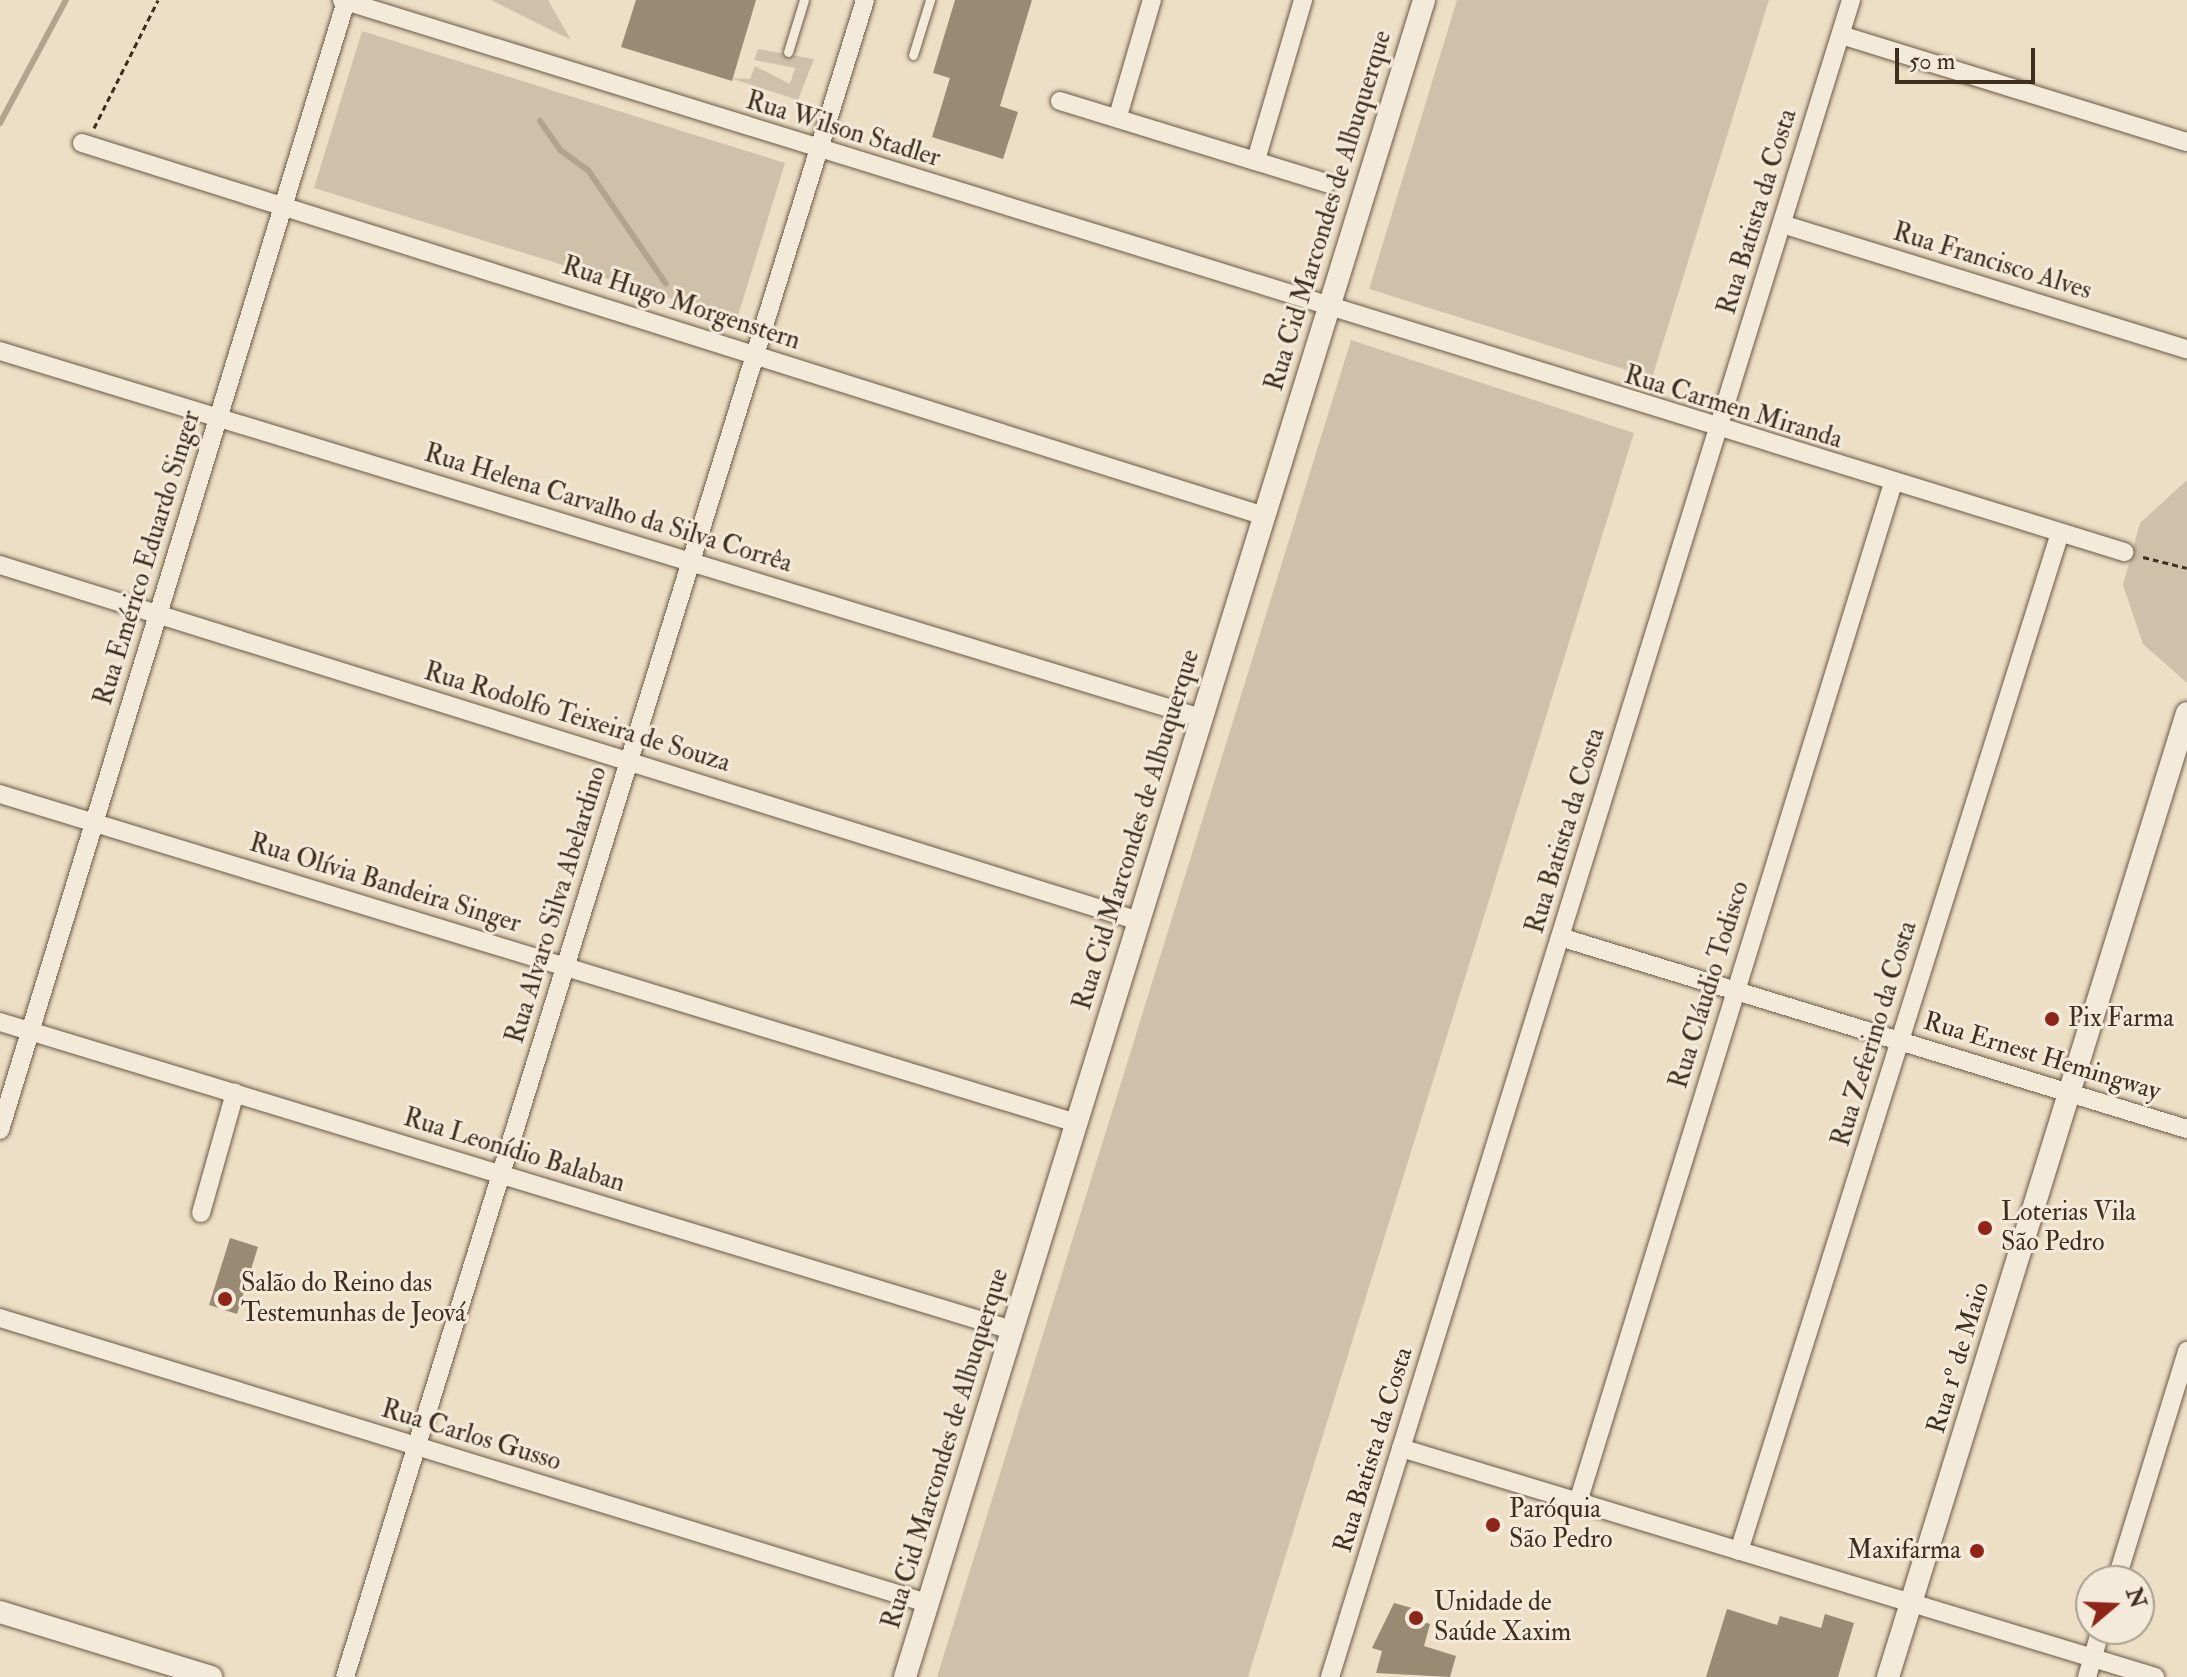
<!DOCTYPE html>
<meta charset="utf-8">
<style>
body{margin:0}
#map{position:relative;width:2187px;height:1677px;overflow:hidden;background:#eddfc6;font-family:"IM FELL Double Pica",serif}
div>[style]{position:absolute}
.green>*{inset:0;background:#cfc1a9}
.stream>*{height:6px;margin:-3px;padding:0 3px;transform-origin:3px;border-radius:3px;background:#b2a38c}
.building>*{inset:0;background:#998a74}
.path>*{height:3px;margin-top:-1.5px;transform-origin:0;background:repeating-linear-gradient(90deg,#3e2e1c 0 6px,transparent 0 10px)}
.roads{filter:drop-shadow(0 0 2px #6a5a46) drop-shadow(0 0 2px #6a5a46)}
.service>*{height:9px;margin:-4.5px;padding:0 4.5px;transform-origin:4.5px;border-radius:4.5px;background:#f3eada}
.minor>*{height:18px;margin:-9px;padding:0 9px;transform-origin:9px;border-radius:9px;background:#f3eada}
.tertiary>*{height:22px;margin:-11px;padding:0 11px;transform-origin:11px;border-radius:11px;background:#f3eada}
.dots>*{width:22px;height:22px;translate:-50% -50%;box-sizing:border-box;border:4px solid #f3eada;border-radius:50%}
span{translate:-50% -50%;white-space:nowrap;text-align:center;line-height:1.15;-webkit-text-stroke:6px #f3eada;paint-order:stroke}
.street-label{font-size:26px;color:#3e2e1c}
.poi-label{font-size:26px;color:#3e2e1c}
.left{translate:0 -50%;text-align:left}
.right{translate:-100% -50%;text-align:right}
.north{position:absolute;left:2075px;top:1565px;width:80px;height:80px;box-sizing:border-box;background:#f3eada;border:2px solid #ab9f8e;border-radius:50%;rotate:71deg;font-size:22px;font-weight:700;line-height:32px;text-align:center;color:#3e2e1c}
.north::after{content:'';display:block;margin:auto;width:28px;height:36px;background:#8f2418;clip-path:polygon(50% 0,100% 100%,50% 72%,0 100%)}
.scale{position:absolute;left:1895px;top:48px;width:140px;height:36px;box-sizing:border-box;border:4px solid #3e2e1c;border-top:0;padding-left:10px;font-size:24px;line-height:28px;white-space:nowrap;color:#3e2e1c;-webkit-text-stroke:6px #f3eada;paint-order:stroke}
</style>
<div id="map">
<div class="green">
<div style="clip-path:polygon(491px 0,548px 0,571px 40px)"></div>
<div style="clip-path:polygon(1457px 0,1769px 0,1652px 378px,1369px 289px)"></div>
<div style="clip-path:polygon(362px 31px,785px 163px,737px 319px,314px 188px)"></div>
<div style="clip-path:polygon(758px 49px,814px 59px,798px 100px,730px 78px,750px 79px,755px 66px,790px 84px,795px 68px,754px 60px)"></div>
<div style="clip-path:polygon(1351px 340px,1634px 433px,1248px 1677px,937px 1677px)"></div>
<div style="clip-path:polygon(2187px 480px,2187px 683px,2143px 644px,2123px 585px,2140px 523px)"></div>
</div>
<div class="stream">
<div style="left:540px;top:121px;width:35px;rotate:55deg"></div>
<div style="left:560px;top:150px;width:34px;rotate:36deg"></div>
<div style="left:588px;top:170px;width:138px;rotate:55.6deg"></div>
<div style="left:0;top:123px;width:140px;rotate:-61.8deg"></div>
</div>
<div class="building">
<div style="clip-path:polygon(636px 0,756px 0,732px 81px,621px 47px)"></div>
<div style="clip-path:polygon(955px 0,1032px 0,1000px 106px,1018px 112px,1003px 159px,932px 137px,950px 78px,933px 73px)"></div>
<div style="clip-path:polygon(230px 1238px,258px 1247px,237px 1314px,209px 1305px)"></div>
<div style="clip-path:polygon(1394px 1603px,1419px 1610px,1416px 1620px,1430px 1624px,1424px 1646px,1456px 1656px,1450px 1677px,1376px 1673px,1382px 1651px,1372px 1648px)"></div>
<div style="clip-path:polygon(1727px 1609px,1777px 1625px,1780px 1616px,1821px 1628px,1825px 1614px,1854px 1623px,1838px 1677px,1706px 1677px)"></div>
</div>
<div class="path">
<div style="left:94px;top:128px;width:143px;rotate:-63.4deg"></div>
<div style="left:2143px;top:557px;width:45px;rotate:14deg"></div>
</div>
<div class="roads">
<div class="service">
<div style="left:788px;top:52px;width:54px;rotate:-72.9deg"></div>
<div style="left:913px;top:55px;width:58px;rotate:-72.8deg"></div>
</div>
<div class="minor">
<div style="left:342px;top:0;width:1866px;rotate:17.21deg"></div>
<div style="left:1841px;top:35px;width:362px;rotate:17.2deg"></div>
<div style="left:1060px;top:101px;width:279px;rotate:17.1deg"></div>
<div style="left:1118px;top:116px;width:121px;rotate:-73.7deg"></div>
<div style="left:82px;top:143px;width:1239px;rotate:17.51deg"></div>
<div style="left:1256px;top:160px;width:167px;rotate:-73.6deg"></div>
<div style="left:1782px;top:224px;width:424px;rotate:17.2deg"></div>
<div style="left:0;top:351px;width:1256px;rotate:16.99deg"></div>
<div style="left:0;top:565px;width:1193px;rotate:17.36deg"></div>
<div style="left:0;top:794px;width:1125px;rotate:17deg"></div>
<div style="left:1560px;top:937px;width:656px;rotate:17.03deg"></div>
<div style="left:0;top:1022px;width:1058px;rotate:16.93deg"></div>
<div style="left:0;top:1130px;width:1181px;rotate:-72.96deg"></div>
<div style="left:201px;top:1213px;width:125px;rotate:-74.2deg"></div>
<div style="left:0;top:1318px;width:970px;rotate:17.09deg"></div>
<div style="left:1401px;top:1448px;width:788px;rotate:16.89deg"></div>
<div style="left:1578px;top:1502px;width:1067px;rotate:-72.82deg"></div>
<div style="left:1739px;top:1551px;width:1067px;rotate:-72.5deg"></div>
<div style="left:2116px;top:1581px;width:241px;rotate:-72.8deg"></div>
<div style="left:345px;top:1677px;width:1756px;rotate:-72.77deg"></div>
<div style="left:1330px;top:1677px;width:1756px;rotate:-72.74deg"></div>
<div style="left:2087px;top:1677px;width:50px;rotate:-73.7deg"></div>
</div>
<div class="tertiary">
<div style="left:0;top:1612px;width:221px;rotate:17.1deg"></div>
<div style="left:905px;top:1677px;width:1755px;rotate:-72.8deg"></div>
<div style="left:1888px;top:1677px;width:1009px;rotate:-72.77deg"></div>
</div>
</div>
<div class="dots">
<div style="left:2052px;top:1019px;background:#8f2418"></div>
<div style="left:1985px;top:1228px;background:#8f2418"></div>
<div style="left:225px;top:1299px;background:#8f2418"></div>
<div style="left:1493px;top:1525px;background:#8f2418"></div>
<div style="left:1977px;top:1551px;background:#8f2418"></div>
<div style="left:1416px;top:1618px;background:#8f2418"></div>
</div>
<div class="street-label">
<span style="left:843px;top:130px;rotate:17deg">Rua Wilson Stadler</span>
<span style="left:1329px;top:211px;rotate:-73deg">Rua Cid Marcondes de Albuquerque</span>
<span style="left:1758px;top:212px;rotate:-73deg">Rua Batista da Costa</span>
<span style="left:1992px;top:262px;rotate:17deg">Rua Francisco Alves</span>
<span style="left:681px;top:304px;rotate:18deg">Rua Hugo Morgenstern</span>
<span style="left:1733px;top:408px;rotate:17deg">Rua Carmen Miranda</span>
<span style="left:608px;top:509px;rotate:17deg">Rua Helena Carvalho da Silva Corrêa</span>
<span style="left:148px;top:558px;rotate:-73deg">Rua Emérico Eduardo Singer</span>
<span style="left:577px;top:718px;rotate:17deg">Rua Rodolfo Teixeira de Souza</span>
<span style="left:1137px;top:830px;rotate:-73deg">Rua Cid Marcondes de Albuquerque</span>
<span style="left:1566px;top:831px;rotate:-73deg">Rua Batista da Costa</span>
<span style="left:385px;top:884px;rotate:17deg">Rua Olívia Bandeira Singer</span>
<span style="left:557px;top:905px;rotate:-73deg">Rua Alvaro Silva Abelardino</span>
<span style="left:1710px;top:985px;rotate:-73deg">Rua Cláudio Todisco</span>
<span style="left:1875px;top:1034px;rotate:-73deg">Rua Zeferino da Costa</span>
<span style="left:2042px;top:1057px;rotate:17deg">Rua Ernest Hemingway</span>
<span style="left:514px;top:1151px;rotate:17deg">Rua Leonídio Balaban</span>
<span style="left:1959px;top:1358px;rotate:-73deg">Rua 1º de Maio</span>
<span style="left:471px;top:1436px;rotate:17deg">Rua Carlos Gusso</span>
<span style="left:946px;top:1449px;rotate:-73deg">Rua Cid Marcondes de Albuquerque</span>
<span style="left:1374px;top:1450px;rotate:-73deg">Rua Batista da Costa</span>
</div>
<div class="poi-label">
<span class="left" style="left:2068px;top:1019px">Pix Farma</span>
<span class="left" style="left:2001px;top:1228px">Loterias Vila<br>São Pedro</span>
<span class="left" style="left:241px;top:1299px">Salão do Reino das<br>Testemunhas de Jeová</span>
<span class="left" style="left:1509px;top:1525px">Paróquia<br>São Pedro</span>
<span class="right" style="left:1961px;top:1551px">Maxifarma</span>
<span class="left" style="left:1434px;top:1618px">Unidade de<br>Saúde Xaxim</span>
</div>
<div class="north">N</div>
<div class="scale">50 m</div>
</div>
